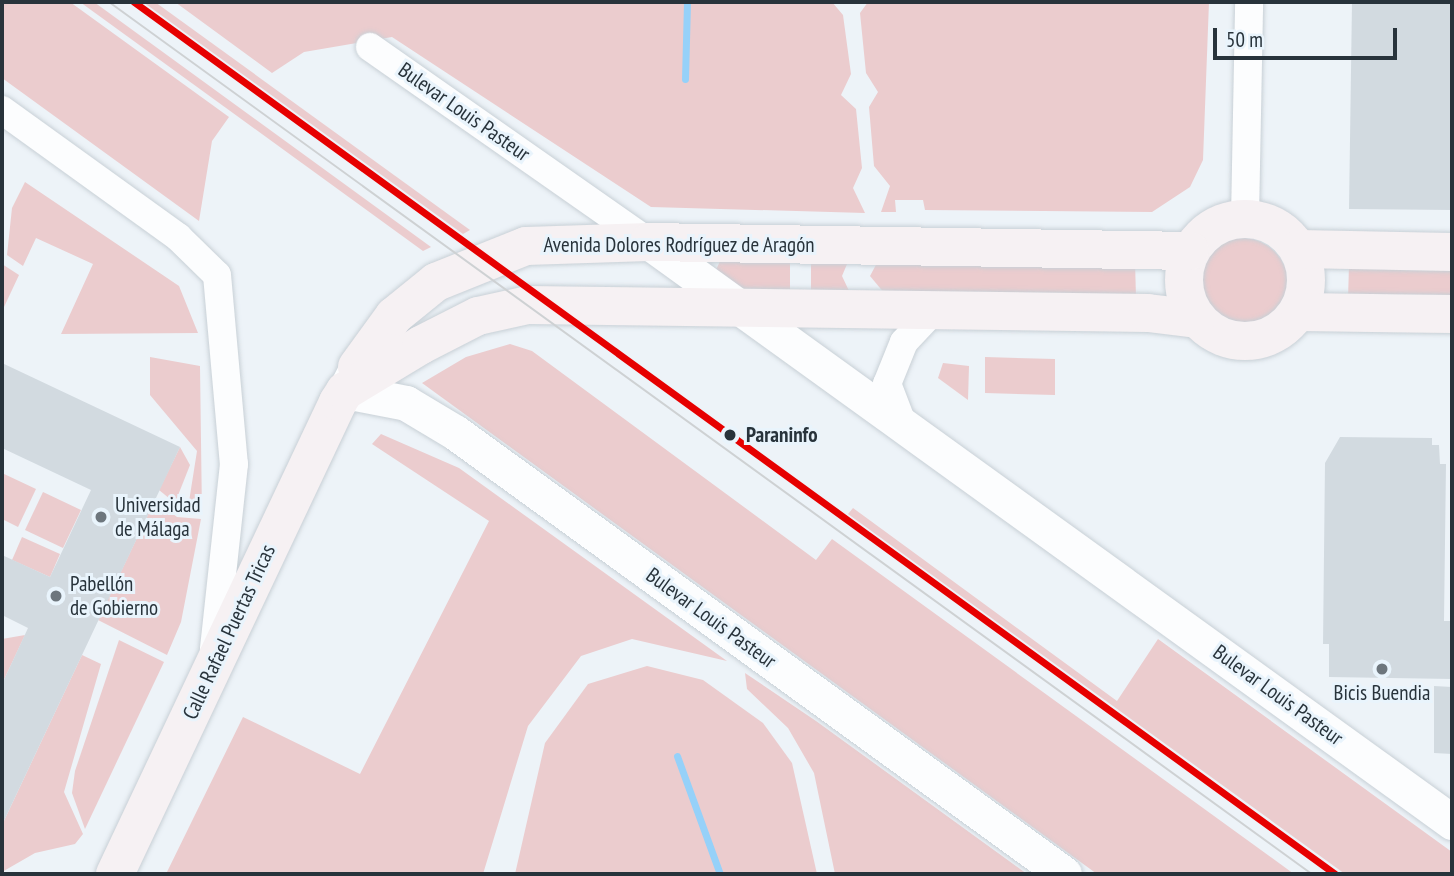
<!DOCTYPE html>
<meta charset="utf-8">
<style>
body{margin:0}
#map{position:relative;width:1454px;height:876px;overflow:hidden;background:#edf3f8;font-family:"PT Sans Narrow",sans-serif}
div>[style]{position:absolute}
.green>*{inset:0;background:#ebccce}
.round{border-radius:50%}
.stream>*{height:7px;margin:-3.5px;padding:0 3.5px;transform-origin:3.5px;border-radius:3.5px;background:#96d1f9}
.building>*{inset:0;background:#d2dae0}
.roads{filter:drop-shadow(0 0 2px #c8d0d6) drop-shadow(0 0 2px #c8d0d6)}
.minor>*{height:28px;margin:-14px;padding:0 14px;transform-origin:14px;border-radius:14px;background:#fcfdfe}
.tertiary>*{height:35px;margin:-17.5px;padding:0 17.5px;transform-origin:17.5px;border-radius:17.5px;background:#fcfdfe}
.secondary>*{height:38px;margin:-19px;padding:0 19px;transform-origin:19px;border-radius:19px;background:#f6f1f3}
.secondary>.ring{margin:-19px;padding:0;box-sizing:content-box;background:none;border:38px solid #f6f1f3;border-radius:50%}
.tram>*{height:2px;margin:-1px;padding:0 1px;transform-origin:1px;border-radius:1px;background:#ced1d3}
.rail-1>*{height:7px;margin:-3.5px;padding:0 3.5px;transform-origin:3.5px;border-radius:3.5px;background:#e60000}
.dots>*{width:19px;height:19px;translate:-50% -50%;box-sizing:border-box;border:4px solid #e9f4fc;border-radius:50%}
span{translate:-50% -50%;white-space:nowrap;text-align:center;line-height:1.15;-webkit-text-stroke:6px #e9f4fc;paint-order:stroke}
.street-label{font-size:21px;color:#28333b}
.stop-label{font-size:21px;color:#28333b;font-weight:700}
.left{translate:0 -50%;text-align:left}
.poi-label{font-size:21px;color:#28333b}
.frame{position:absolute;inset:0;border:4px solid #28333b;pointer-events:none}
.scale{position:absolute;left:1213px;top:28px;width:184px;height:32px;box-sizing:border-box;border:4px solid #28333b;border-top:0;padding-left:9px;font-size:21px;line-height:24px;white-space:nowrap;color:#28333b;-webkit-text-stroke:5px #e9f4fc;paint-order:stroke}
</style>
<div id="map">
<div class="green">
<div style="clip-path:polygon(2px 2px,70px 2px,229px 117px,212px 141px,199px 221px,2px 78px)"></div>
<div style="clip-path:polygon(80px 2px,94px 2px,431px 247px,423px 251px)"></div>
<div style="clip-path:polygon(143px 2px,155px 2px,470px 230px,463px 234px)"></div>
<div style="clip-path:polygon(175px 2px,832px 2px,843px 15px,851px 74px,841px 95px,856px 109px,862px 168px,853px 188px,865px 213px,651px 207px,392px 37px,304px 52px,272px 73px)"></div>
<div style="clip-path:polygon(868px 2px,1209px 2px,1203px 160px,1190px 187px,1152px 212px,925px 210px,923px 200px,895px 200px,896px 212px,881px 212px,890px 186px,874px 166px,869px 107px,878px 92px,866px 73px,860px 13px)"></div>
<div style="clip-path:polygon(25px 182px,179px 286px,198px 333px,61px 334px,93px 264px,36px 238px,23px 266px,7px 255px,12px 208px)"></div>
<div class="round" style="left:1196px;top:238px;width:92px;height:92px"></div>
<div style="clip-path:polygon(790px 257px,790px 292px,742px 291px,715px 272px,721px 259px)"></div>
<div style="clip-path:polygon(811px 257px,850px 257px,842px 276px,850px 293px,811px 293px)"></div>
<div style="clip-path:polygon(878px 261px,1135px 261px,1136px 298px,885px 294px,870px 276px)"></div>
<div style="clip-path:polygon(2px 264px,19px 275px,4px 307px,2px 306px)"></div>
<div style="clip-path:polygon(1349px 265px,1452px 267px,1452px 302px,1348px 300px)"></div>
<div style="clip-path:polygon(510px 344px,532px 351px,816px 560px,832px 539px,1294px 874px,1097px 874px,422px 383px,466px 357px)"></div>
<div style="clip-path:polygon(150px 357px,200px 366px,202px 514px,188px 508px,197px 451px,150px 395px)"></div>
<div style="clip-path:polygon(985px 357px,1055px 359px,1055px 395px,985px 393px)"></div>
<div style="clip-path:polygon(943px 363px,969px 366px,968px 400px,938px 378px)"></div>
<div style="clip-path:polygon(381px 434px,459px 468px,727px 661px,632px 639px,581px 656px,528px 726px,483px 874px,166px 874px,243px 717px,360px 774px,489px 521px,372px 444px)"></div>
<div style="clip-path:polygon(180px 447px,190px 465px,175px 503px,159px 490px)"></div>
<div style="clip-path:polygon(2px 473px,36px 489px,18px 527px,2px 519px)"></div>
<div style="clip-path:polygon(43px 492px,81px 510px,63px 548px,25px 530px)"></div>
<div style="clip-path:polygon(155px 500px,177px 517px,201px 519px,181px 622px,167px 655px,98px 620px)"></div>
<div style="clip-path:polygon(853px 508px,1117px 701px,1158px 639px,1452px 852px,1452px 874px,1345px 874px,848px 514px)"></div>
<div style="clip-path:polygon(22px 537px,60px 554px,50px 577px,12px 560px)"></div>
<div style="clip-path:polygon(25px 635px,2px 684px,2px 639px)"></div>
<div style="clip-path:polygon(119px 640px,164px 662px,85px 829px,72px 793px,75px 771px)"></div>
<div style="clip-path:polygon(82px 655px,101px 664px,64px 792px,83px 834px,75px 844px,35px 853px,2px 872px,2px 825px)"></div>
<div style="clip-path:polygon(647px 666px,703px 680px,763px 723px,792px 763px,817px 874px,515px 874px,545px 743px,588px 684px)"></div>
<div style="clip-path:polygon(745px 673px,816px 721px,1027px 874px,835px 874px,814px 773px,788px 728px,747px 689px)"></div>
</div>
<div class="stream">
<div style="left:685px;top:79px;width:77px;rotate:-88.5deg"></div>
<div style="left:677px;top:756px;width:126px;rotate:70deg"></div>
</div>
<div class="building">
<div style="clip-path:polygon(1352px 2px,1452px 2px,1452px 210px,1349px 209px)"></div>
<div style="clip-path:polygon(2px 363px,180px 447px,2px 825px,2px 684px,28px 628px,2px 615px,2px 555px,50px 577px,91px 490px,2px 448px)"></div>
<div style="clip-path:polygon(1340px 437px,1432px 438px,1432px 445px,1439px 445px,1440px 464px,1446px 464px,1444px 621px,1452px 621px,1452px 679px,1329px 677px,1329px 644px,1323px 644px,1325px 463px)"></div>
<div style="clip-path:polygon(1434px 686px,1452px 687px,1452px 754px,1434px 753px)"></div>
</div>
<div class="roads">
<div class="minor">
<div style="left:370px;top:47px;width:340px;rotate:35deg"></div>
<div style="left:2px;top:110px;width:217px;rotate:35.8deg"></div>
<div style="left:178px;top:237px;width:54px;rotate:44.3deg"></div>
<div style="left:217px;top:275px;width:190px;rotate:84.9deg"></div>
<div style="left:234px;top:464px;width:186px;rotate:96.2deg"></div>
<div style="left:1245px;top:218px;width:216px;rotate:-88.9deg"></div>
<div style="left:901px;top:420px;width:39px;rotate:-111deg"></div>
<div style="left:887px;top:384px;width:45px;rotate:-68deg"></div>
<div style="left:904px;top:342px;width:45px;rotate:-46.8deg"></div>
</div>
<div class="tertiary">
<div style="left:649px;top:242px;width:991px;rotate:35.84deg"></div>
<div style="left:353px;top:375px;width:18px;rotate:117deg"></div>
<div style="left:345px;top:391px;width:62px;rotate:11.1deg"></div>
<div style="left:406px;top:403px;width:58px;rotate:31deg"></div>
<div style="left:456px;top:433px;width:751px;rotate:35.95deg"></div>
</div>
<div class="secondary">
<div class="ring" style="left:1184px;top:219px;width:84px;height:84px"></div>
<div style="left:1299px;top:249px;width:153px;rotate:1.1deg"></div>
<div style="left:1300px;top:312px;width:152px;rotate:0.8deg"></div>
<div style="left:357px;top:367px;width:63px;rotate:-54deg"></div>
<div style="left:394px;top:316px;width:54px;rotate:-39deg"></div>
<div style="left:436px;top:282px;width:97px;rotate:-21.8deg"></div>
<div style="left:526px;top:246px;width:123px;rotate:-1.9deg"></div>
<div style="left:649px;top:242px;width:541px;rotate:0.95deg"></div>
<div style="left:115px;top:874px;width:522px;rotate:-64.71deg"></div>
<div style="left:338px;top:402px;width:13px;rotate:-58deg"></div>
<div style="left:345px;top:391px;width:89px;rotate:-31.2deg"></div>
<div style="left:421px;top:345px;width:64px;rotate:-27deg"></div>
<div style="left:478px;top:316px;width:51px;rotate:-12.4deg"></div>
<div style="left:528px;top:305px;width:620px;rotate:0.74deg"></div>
<div style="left:1148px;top:313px;width:49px;rotate:7deg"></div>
</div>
</div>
<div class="tram">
<div style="left:109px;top:2px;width:1486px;rotate:35.94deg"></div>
</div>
<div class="rail-1">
<div style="left:134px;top:2px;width:1484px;rotate:35.98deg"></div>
</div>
<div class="dots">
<div style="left:730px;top:435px;background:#28333b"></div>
<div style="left:101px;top:517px;background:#6d767d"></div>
<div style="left:56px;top:596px;background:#6d767d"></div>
<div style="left:1382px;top:669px;background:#6d767d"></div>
</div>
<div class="street-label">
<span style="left:464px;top:112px;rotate:35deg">Bulevar Louis Pasteur</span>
<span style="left:679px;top:245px">Avenida Dolores Rodríguez de Aragón</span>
<span style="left:711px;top:618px;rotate:36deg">Bulevar Louis Pasteur</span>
<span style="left:229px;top:632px;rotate:-65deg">Calle Rafael Puertas Tricas</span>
<span style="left:1278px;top:695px;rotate:36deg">Bulevar Louis Pasteur</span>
</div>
<div class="stop-label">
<span class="left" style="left:746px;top:435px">Paraninfo</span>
</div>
<div class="poi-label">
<span class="left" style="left:115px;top:517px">Universidad<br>de Málaga</span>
<span class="left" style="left:70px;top:596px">Pabellón<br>de Gobierno</span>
<span style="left:1382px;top:693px">Bicis Buendia</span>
</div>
<div class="frame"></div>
<div class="scale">50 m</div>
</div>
